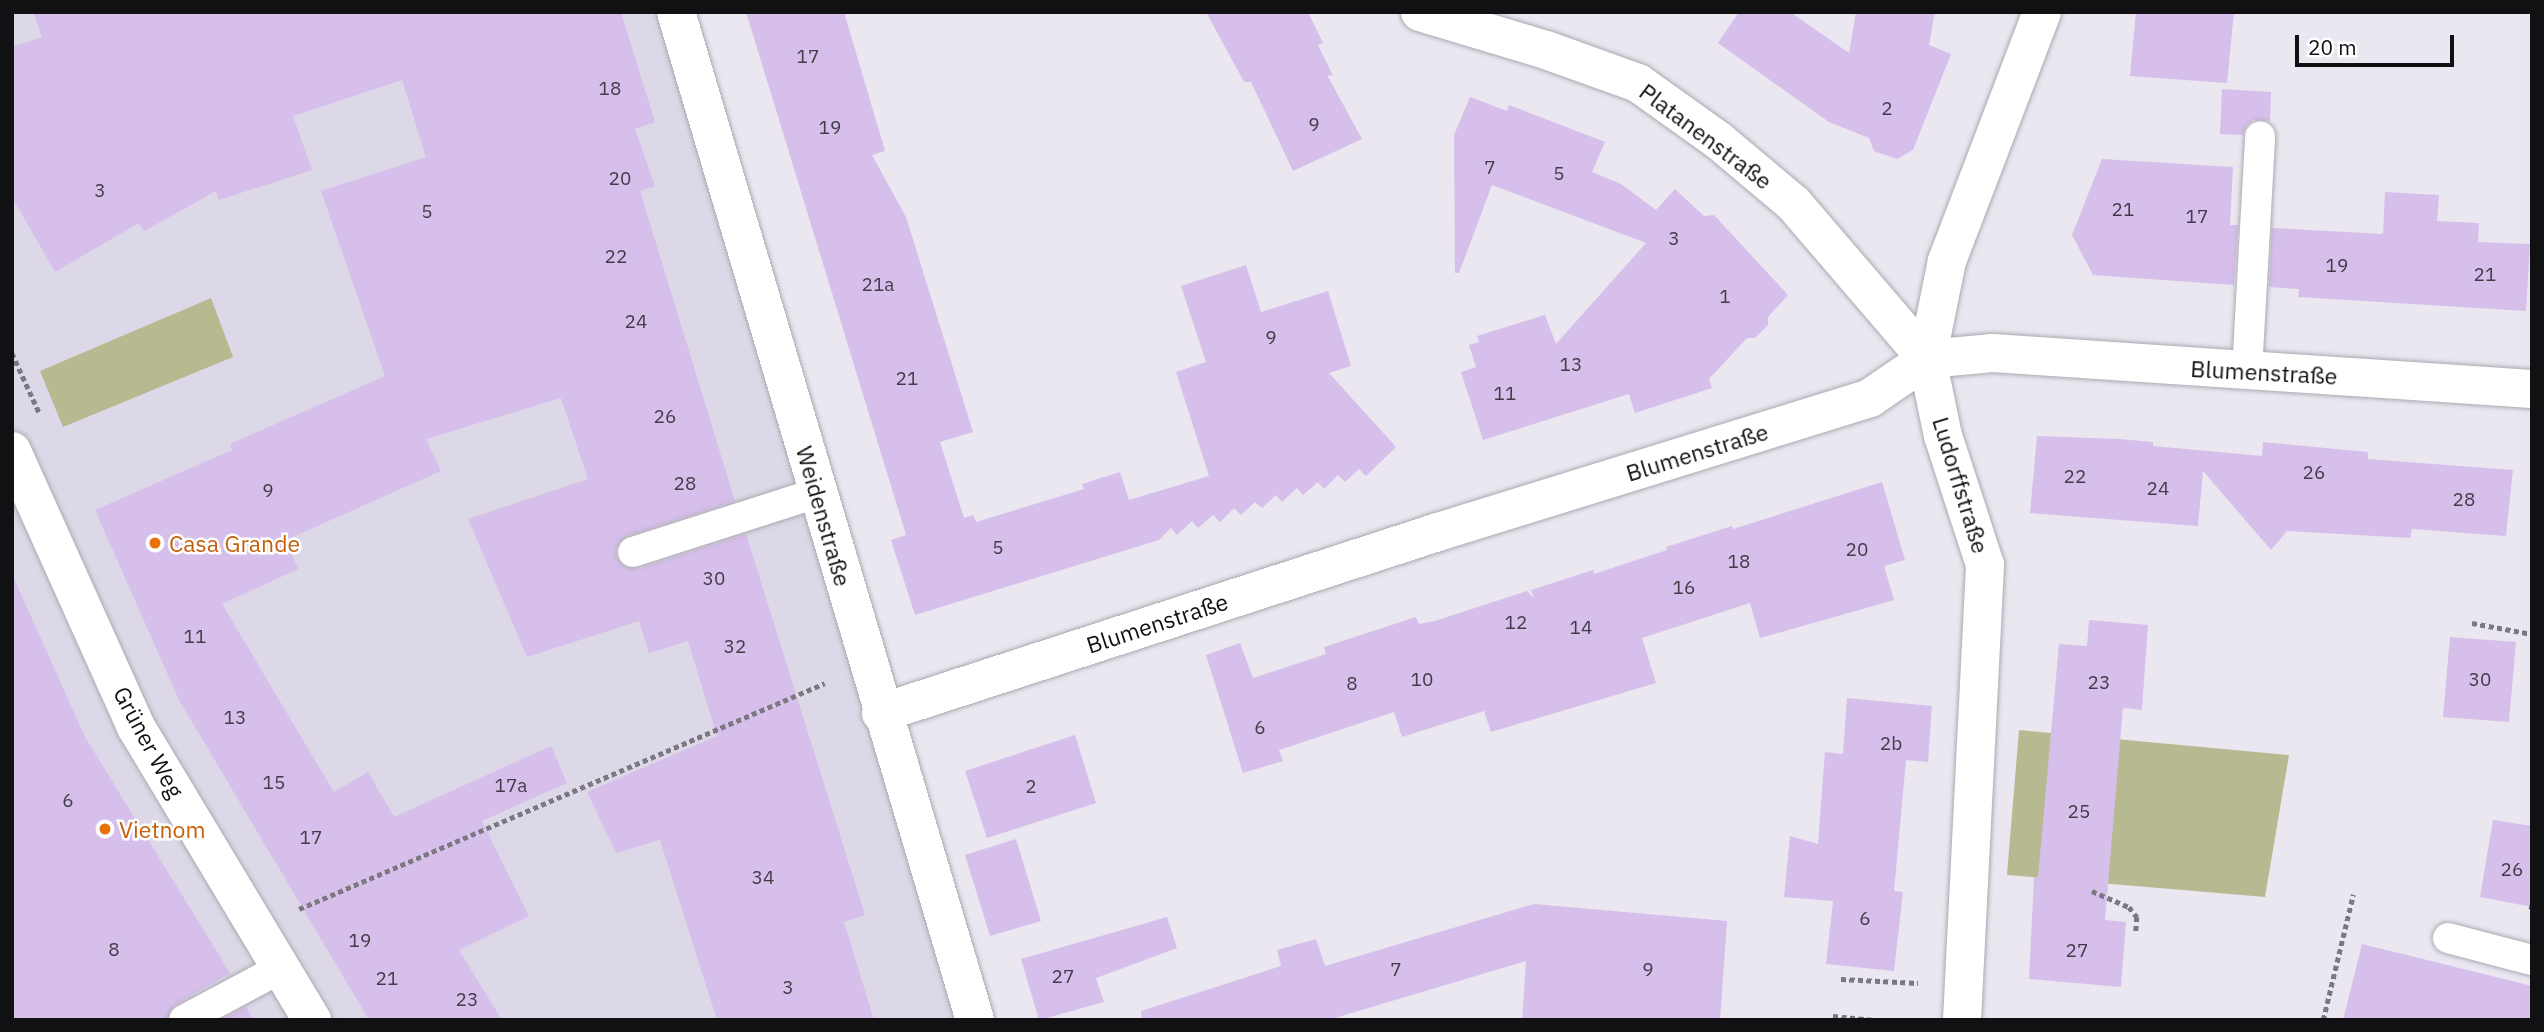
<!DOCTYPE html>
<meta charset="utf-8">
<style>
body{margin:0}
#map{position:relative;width:2544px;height:1032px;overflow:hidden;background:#eae7f0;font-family:"IBM Plex Sans",sans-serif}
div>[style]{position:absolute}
.built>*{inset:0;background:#dcd8e7}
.green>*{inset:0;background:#b7ba91}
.building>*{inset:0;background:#d6bfea}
.path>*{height:4.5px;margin-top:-2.25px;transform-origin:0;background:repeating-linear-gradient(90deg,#7b797f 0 5px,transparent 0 8.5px)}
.roads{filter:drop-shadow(0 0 2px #aca9b1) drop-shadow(0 0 2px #aca9b1)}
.lane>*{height:30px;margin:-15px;padding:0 15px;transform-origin:15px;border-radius:15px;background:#fff}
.street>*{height:38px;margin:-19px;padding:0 19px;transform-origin:19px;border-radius:19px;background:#fff}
.dots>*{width:19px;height:19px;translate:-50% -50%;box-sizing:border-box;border:4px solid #fff;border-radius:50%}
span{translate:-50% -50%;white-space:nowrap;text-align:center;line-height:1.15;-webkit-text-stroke:5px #fff;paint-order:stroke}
.number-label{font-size:19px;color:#423c49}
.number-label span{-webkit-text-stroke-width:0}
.street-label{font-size:23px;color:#111013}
.food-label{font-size:23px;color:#c56008}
.left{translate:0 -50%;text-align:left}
.frame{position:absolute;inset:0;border:14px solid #111013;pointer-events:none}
.scale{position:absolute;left:2295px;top:35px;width:159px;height:32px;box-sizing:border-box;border:4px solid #111013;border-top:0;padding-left:9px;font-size:21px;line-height:24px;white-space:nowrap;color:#111013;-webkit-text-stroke:5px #fff;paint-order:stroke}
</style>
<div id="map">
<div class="built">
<div style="clip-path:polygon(12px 12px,676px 12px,974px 1020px,12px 1020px)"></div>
</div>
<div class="green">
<div style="clip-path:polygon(211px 298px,233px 357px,63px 427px,40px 371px)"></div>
<div style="clip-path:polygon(2019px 730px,2289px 755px,2265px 897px,2007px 875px)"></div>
</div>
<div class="building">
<div style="clip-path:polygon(33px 12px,621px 12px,655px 122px,635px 129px,655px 186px,640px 191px,735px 501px,627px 536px,616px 548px,616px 557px,622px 565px,638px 569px,746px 534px,865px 915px,844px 922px,874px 1020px,717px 1020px,660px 840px,616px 853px,587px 792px,717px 736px,688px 641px,649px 653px,639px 621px,527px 657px,468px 519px,588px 479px,561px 398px,426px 439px,441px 471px,286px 540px,298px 569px,222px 604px,334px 792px,368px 772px,394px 817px,551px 746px,567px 783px,482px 821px,529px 916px,459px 950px,502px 1020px,369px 1020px,179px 700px,95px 510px,232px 450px,230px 444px,385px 376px,321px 191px,426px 157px,402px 80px,293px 116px,312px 170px,219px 200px,216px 191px,144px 231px,139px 223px,55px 272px,12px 197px,12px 47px,42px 37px)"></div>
<div style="clip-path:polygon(746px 12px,844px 12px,885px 151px,872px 155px,906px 217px,973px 432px,940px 442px,964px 518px,973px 515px,976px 522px,1084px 489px,1082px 484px,1120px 472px,1129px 500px,1209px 476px,1176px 372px,1206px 362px,1181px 286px,1246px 265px,1261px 312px,1328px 291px,1351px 366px,1329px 373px,1396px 447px,1366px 476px,1359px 469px,1345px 482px,1338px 475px,1324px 489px,1318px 482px,1303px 495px,1297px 488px,1282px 502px,1276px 495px,1262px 508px,1255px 502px,1241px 515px,1234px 508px,1220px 522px,1213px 515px,1198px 528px,1192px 521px,1177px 535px,1171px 528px,1159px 540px,915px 615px,891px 540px,906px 535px)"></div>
<div style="clip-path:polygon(1206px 12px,1308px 12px,1323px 43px,1318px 45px,1333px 76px,1327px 75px,1362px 139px,1293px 171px,1251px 82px,1244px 82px)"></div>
<div style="clip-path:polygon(1739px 12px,1790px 12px,1849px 53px,1856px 12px,1935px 12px,1929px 45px,1951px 54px,1913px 150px,1897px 159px,1874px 151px,1869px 138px,1829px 122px,1718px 43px)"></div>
<div style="clip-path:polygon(2136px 12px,2234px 12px,2227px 83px,2130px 76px)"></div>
<div style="clip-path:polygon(2222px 89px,2271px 92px,2270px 121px,2253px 120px,2246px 126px,2243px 135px,2220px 134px)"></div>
<div style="clip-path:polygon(1470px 97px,1507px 111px,1509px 105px,1605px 142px,1592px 172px,1621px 184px,1656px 210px,1675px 189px,1704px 216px,1714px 215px,1788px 295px,1768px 317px,1768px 325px,1755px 338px,1747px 338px,1709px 379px,1712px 388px,1635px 413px,1629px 394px,1483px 440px,1461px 372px,1476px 367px,1469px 345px,1479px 342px,1477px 336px,1545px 315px,1556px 344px,1646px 243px,1492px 185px,1459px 273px,1455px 273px,1454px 135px)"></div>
<div style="clip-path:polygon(2102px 159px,2233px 167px,2230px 225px,2238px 225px,2234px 285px,2093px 275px,2072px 235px)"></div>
<div style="clip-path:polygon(2385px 192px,2439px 195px,2437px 221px,2479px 223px,2478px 242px,2530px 244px,2526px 311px,2298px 297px,2299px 289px,2269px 287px,2272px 228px,2383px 234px)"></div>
<div style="clip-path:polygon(2037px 436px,2119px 439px,2153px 442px,2153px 446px,2262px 456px,2263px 442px,2368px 452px,2368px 459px,2513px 470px,2506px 536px,2412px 529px,2410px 538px,2287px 531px,2271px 550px,2203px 471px,2198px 526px,2030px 513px)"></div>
<div style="clip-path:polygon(1882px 482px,1905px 560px,1884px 566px,1894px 600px,1760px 638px,1750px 603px,1642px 638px,1656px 683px,1491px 732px,1484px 711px,1402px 737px,1394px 712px,1279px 750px,1283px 761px,1243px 773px,1206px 655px,1240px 643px,1253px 678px,1326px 654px,1324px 647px,1416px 617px,1419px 624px,1435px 621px,1527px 591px,1534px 598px,1531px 590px,1593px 570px,1594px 574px,1667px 550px,1666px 547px,1732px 526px,1733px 529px)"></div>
<div style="clip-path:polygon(12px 574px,85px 737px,230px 973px,175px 1005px,167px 1020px,12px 1020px)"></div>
<div style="clip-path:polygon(2089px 620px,2148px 625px,2142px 710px,2123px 708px,2105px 920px,2126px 922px,2121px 987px,2029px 979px,2034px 877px,2038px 877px,2059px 644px,2087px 646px)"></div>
<div style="clip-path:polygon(2450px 637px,2516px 642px,2509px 722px,2443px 717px)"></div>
<div style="clip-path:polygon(1847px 698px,1932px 706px,1928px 762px,1906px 760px,1894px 891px,1903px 892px,1894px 971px,1826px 964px,1833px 901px,1784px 897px,1790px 836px,1818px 844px,1825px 752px,1843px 754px)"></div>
<div style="clip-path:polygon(1075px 735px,1096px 803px,987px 838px,965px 771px)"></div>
<div style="clip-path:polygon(2493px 820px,2532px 826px,2532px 907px,2480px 897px)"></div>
<div style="clip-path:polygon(1016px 839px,1041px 921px,990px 936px,965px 855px)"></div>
<div style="clip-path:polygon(1534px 904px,1727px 921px,1720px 1020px,1522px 1020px,1526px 961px,1328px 1020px,1142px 1020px,1141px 1011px,1281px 966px,1277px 950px,1316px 939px,1325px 966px)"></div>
<div style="clip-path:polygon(1167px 917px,1177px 948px,1096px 978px,1104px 1002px,1039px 1020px,1021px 959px)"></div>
<div style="clip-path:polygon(2362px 944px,2532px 986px,2532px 1020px,2343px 1020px)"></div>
<div style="clip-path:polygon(246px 1007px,254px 1020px,221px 1020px)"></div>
</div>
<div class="path">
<div style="left:12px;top:353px;width:65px;rotate:65.4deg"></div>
<div style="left:2472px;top:623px;width:61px;rotate:10.4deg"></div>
<div style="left:2092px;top:891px;width:40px;rotate:23.4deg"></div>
<div style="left:2129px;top:907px;width:13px;rotate:51deg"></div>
<div style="left:2137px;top:917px;width:15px;rotate:94deg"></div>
<div style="left:2529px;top:906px;width:3px;rotate:18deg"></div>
<div style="left:299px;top:909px;width:572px;rotate:-23.25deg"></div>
<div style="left:1841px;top:979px;width:77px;rotate:3deg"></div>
<div style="left:1833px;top:1016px;width:41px;rotate:5.6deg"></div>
<div style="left:2323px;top:1020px;width:129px;rotate:-76.5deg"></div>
</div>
<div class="roads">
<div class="lane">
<div style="left:2247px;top:372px;width:236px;rotate:-86.8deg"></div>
<div style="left:633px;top:552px;width:193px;rotate:-17.8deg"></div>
<div style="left:2448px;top:938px;width:87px;rotate:14.7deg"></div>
<div style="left:184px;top:1020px;width:110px;rotate:-28.2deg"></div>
</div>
<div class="street">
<div style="left:676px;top:12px;width:1051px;rotate:73.48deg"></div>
<div style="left:1420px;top:12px;width:132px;rotate:16.8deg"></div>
<div style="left:1546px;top:50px;width:98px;rotate:19.7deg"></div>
<div style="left:1638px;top:83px;width:98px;rotate:35.5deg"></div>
<div style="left:1718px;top:140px;width:99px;rotate:40.1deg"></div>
<div style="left:1794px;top:204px;width:204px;rotate:49.4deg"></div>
<div style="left:12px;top:451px;width:303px;rotate:65.8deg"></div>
<div style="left:136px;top:727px;width:342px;rotate:59deg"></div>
<div style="left:881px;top:713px;width:586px;rotate:-18deg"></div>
<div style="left:1438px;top:532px;width:452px;rotate:-17.2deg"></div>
<div style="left:1870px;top:398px;width:69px;rotate:-34.4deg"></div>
<div style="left:1927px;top:359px;width:66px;rotate:-5.2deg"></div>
<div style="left:1993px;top:353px;width:540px;rotate:3.82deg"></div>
<div style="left:1962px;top:1020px;width:456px;rotate:-87.1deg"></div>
<div style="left:1985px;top:565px;width:136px;rotate:-108deg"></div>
<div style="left:1943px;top:436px;width:79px;rotate:-101.7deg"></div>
<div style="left:1927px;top:359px;width:100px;rotate:-78.5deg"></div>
<div style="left:1947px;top:261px;width:267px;rotate:-69.1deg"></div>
</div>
</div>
<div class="dots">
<div style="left:155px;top:543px;background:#e8710a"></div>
<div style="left:105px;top:829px;background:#e8710a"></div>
</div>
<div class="number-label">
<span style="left:808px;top:57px">17</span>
<span style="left:610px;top:89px">18</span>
<span style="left:1887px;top:109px">2</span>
<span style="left:1314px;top:125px">9</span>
<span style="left:830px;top:128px">19</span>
<span style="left:1490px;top:168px">7</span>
<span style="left:1559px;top:174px">5</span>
<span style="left:620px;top:179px">20</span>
<span style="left:100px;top:191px">3</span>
<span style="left:2123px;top:210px">21</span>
<span style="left:427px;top:212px">5</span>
<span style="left:2197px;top:217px">17</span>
<span style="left:1674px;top:239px">3</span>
<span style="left:616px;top:257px">22</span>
<span style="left:2337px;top:266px">19</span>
<span style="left:2485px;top:275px">21</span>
<span style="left:878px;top:285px">21a</span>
<span style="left:1725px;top:297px">1</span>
<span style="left:636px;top:322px">24</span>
<span style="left:1271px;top:338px">9</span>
<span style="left:1571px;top:365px">13</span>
<span style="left:907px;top:379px">21</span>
<span style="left:1505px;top:394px">11</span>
<span style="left:665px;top:417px">26</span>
<span style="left:2314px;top:473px">26</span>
<span style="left:2075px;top:477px">22</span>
<span style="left:685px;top:484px">28</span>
<span style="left:2158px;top:489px">24</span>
<span style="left:268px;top:491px">9</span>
<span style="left:2464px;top:500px">28</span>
<span style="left:998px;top:548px">5</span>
<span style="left:1857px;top:550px">20</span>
<span style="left:1739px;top:562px">18</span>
<span style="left:714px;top:579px">30</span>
<span style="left:1684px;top:588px">16</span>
<span style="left:1516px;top:623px">12</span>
<span style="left:1581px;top:628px">14</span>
<span style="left:195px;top:637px">11</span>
<span style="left:735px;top:647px">32</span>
<span style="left:1422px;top:680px">10</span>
<span style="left:2480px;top:680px">30</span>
<span style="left:2099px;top:683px">23</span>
<span style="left:1352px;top:684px">8</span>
<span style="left:235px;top:718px">13</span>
<span style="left:1260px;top:728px">6</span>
<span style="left:1891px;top:744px">2b</span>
<span style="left:274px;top:783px">15</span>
<span style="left:511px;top:786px">17a</span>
<span style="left:1031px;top:787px">2</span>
<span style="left:68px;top:801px">6</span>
<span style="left:2079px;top:812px">25</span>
<span style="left:311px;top:838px">17</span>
<span style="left:2512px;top:870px">26</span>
<span style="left:763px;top:878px">34</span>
<span style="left:1865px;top:919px">6</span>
<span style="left:360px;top:941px">19</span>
<span style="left:114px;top:950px">8</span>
<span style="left:2077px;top:951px">27</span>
<span style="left:1396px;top:970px">7</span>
<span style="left:1648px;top:970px">9</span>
<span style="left:1063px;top:977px">27</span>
<span style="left:387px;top:979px">21</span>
<span style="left:788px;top:988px">3</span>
<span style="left:467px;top:1000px">23</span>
</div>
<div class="street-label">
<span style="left:1706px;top:136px;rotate:37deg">Platanenstraße</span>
<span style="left:2264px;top:372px;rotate:3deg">Blumenstraße</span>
<span style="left:1697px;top:452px;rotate:-17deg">Blumenstraße</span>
<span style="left:1961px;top:485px;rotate:73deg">Ludorffstraße</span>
<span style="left:824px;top:516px;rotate:74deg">Weidenstraße</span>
<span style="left:1157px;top:623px;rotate:-18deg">Blumenstraße</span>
<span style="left:149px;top:742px;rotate:62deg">Grüner Weg</span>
</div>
<div class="food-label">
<span class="left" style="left:169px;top:543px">Casa Grande</span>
<span class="left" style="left:119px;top:829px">Vietnom</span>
</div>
<div class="frame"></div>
<div class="scale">20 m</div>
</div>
